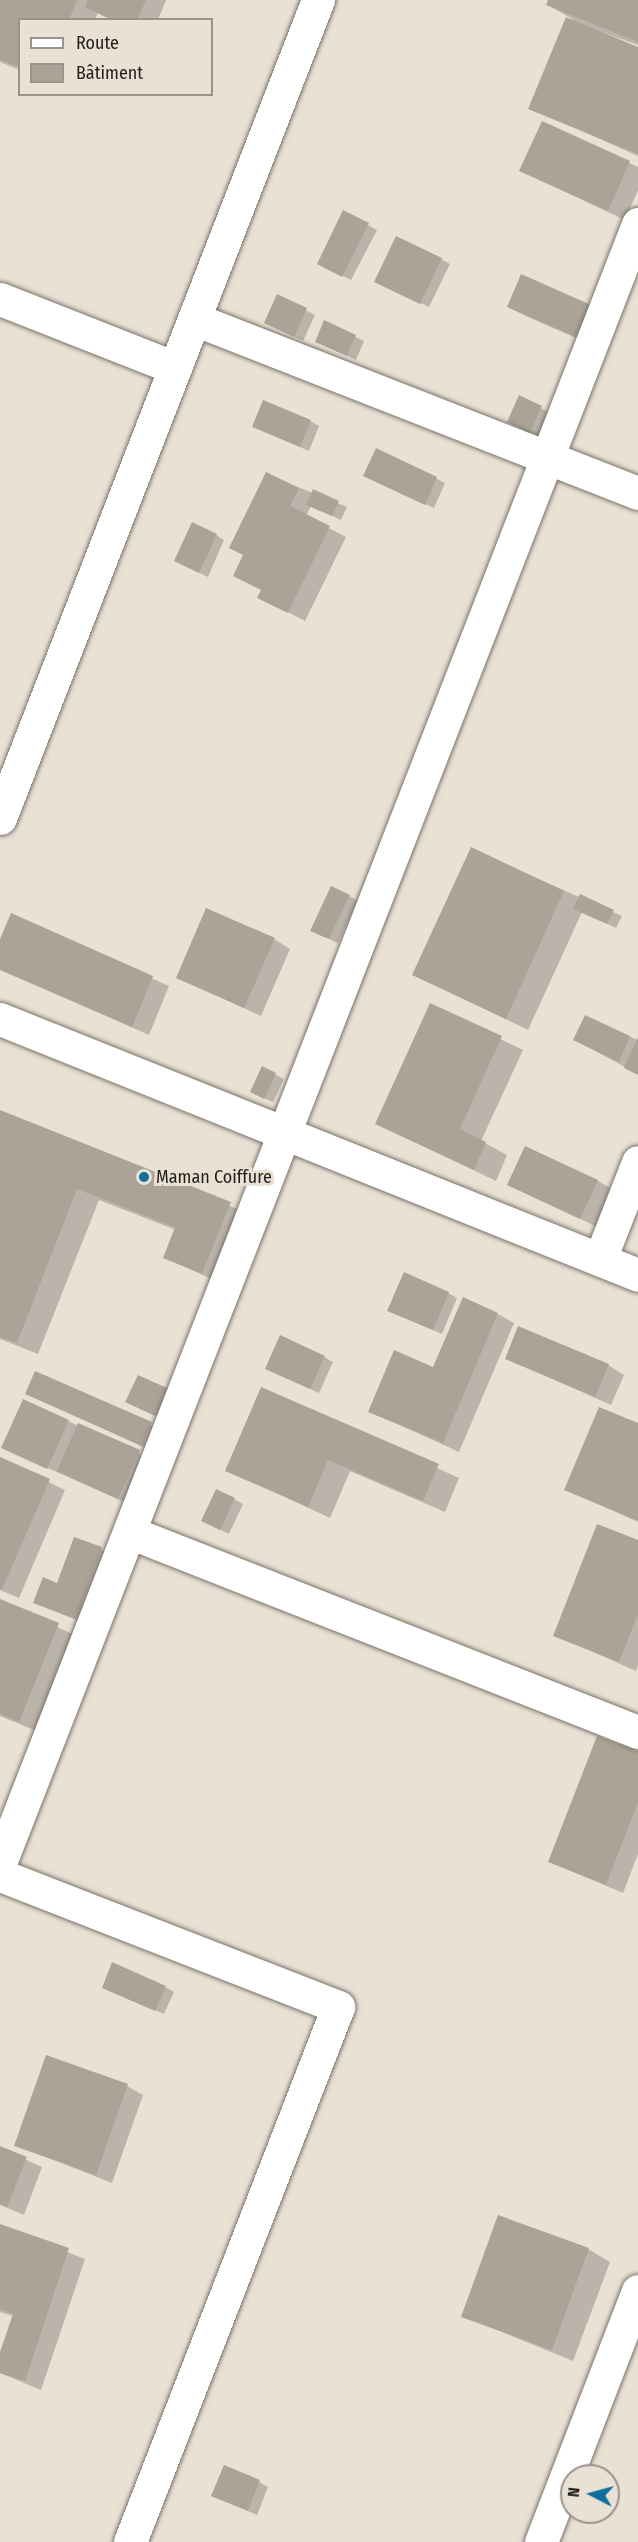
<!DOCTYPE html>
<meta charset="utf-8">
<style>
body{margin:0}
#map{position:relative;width:638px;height:2542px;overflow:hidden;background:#eae1d5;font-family:"Fira Sans Condensed",sans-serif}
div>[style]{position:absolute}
.shadow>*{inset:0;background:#0003}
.building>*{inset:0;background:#aca398}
.roads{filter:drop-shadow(0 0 2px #7a7268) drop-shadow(0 0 2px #7a7268)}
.minor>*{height:33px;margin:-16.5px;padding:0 16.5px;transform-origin:16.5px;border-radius:16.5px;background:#fff}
.dots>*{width:16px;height:16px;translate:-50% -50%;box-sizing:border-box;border:3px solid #eae1d5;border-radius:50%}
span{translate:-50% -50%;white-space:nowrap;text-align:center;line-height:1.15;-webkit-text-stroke:6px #eae1d5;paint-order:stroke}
.poi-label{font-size:18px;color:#221f1b}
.left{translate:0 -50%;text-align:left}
.legend{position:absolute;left:18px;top:18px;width:195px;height:78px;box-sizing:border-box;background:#eae1d5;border:2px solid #9a938b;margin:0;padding:8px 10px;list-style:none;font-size:18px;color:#221f1b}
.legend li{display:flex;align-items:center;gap:12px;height:30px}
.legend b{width:30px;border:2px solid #9a938b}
.north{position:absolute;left:560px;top:2464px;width:60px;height:60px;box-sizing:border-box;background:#eae1d5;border:2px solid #9a938b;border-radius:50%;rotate:276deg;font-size:16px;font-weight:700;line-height:24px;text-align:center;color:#221f1b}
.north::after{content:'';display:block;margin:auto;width:21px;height:27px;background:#106e9c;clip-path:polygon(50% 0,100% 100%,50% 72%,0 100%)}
</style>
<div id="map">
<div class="shadow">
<div style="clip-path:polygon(0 0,166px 0,158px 20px,111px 20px,98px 13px,95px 20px,20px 20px,20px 70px,0 62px)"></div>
<div style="clip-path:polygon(550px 0,638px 0,638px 45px,580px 24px,638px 49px,638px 156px,530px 108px,574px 20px,548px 5px)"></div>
<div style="clip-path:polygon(543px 123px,638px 167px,638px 190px,625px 220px,521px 171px)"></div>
<div style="clip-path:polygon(344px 212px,377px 230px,351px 280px,327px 268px)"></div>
<div style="clip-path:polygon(441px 259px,450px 264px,429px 307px,385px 287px)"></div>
<div style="clip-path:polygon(278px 296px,315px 315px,303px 341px,274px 327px)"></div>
<div style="clip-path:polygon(509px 307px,594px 346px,526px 316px)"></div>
<div style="clip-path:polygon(325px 322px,364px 341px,356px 360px,325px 346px)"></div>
<div style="clip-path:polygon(520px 397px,550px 413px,539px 436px,517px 426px)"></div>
<div style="clip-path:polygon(310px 421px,319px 426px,309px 451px,254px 427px)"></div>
<div style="clip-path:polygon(377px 450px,445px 483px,434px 508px,373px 480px)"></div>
<div style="clip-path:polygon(266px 474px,347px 507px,341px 520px,311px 506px,306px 516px,346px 537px,305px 621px,276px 606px,245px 555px)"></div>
<div style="clip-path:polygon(216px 535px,224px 540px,208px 577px,185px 566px)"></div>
<div style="clip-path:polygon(471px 849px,622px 916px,616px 928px,582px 912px,528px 1030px,414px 975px)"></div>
<div style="clip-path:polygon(349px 896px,358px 901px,338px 943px,320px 935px)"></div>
<div style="clip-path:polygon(12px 915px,169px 986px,149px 1035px,0 969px,0 943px)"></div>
<div style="clip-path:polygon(274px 939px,290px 949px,261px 1016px,177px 977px)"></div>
<div style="clip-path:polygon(431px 1005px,523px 1050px,481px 1141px,507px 1155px,496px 1181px,377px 1124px)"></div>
<div style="clip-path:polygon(586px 1017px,638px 1040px,638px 1074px,584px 1045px)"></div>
<div style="clip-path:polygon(263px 1068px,284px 1079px,273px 1102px,261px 1097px)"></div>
<div style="clip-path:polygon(0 1112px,252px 1215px,224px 1285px,165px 1257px,176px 1230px,99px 1200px,38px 1354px,0 1339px)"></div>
<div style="clip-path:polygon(598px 1181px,614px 1190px,597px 1227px,509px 1184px)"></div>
<div style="clip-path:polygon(448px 1293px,457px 1298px,442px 1334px,389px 1311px)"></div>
<div style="clip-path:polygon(498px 1314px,514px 1323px,459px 1452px,370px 1411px,434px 1369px)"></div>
<div style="clip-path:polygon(324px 1357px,333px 1362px,319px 1393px,275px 1373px)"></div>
<div style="clip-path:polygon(506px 1358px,608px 1365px,624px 1375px,611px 1405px)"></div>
<div style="clip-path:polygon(36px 1373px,168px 1433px,158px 1454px,27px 1393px)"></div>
<div style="clip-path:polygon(166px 1389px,175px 1394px,164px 1419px,136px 1406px)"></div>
<div style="clip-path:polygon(262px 1389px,459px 1478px,445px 1512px,350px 1471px,330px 1518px,227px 1470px)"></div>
<div style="clip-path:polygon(68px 1421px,155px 1461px,135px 1507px,3px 1448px)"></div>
<div style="clip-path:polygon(638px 1425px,638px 1522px,566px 1489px)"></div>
<div style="clip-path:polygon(0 1459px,65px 1490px,19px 1598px,0 1590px)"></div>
<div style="clip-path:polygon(234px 1499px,243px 1504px,229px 1534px,212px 1526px)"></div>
<div style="clip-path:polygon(638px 1541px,638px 1665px,636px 1671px,555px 1635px)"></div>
<div style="clip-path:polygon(101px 1549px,118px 1558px,93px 1627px,35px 1603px)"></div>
<div style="clip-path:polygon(0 1601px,79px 1637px,41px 1733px,0 1716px)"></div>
<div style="clip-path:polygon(638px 1753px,638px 1854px,623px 1893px,550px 1862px)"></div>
<div style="clip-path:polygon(165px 1987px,174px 1992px,164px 2014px,112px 1992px)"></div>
<div style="clip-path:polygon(127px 2086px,143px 2095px,112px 2183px,16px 2145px)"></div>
<div style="clip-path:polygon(0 2148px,42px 2167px,24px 2215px,0 2205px)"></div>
<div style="clip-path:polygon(0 2226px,85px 2259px,41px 2390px,0 2373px,13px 2316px,0 2312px)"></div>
<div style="clip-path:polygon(588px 2249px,610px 2262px,573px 2361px,463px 2316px)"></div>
<div style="clip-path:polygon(259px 2482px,268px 2487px,257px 2515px,213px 2496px)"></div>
</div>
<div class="building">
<div style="clip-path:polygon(0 0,77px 0,69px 20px,20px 20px,20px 67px,0 60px)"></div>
<div style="clip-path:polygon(88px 0,146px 0,137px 20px,112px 20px,85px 7px)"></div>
<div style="clip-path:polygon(548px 0,638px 0,638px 42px,546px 5px)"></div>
<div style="clip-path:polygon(566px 17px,638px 47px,638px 154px,528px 109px)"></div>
<div style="clip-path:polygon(542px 121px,630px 161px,608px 211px,519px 171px)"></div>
<div style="clip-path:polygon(343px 210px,369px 223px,342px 277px,317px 264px)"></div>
<div style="clip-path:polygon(396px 236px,442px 258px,420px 304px,374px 282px)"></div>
<div style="clip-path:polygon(521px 274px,591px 305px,577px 338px,507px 307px)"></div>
<div style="clip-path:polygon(277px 294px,307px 308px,294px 337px,264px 323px)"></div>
<div style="clip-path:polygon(324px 320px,356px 335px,347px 356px,315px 342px)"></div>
<div style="clip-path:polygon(519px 395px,542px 406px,530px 433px,507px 422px)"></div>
<div style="clip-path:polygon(263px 400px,311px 420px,300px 447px,252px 427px)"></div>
<div style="clip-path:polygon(376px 448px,437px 477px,425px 505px,363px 476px)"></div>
<div style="clip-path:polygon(266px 472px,299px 488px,290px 506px,330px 526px,288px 613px,257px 598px,261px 590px,233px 576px,243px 555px,229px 548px)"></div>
<div style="clip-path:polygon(313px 489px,339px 501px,332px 516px,306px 505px)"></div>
<div style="clip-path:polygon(192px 522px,217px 534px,199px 573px,174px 561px)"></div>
<div style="clip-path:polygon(471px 847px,564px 891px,506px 1019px,412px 975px)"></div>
<div style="clip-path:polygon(331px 886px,350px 895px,329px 939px,310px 931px)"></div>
<div style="clip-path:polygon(580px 894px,614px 910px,607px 924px,573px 909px)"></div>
<div style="clip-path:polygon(206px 908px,275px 938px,244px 1008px,176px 978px)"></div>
<div style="clip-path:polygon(11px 913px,153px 976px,132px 1027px,0 970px,0 939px)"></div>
<div style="clip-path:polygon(430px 1003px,502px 1036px,460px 1129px,486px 1142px,474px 1170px,375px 1124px)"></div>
<div style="clip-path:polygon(585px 1015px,630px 1036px,619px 1062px,573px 1040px)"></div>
<div style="clip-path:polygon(638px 1037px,638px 1075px,624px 1068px)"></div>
<div style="clip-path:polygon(262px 1066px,276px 1073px,264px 1099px,250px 1092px)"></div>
<div style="clip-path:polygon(0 1110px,231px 1202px,202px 1274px,163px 1258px,175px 1227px,77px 1189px,17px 1343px,0 1337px)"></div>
<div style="clip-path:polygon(525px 1146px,598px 1180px,580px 1219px,507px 1185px)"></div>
<div style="clip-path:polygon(404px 1272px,449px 1292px,433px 1330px,387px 1311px)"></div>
<div style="clip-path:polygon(463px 1297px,498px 1313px,443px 1443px,368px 1412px,394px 1350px,433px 1367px)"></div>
<div style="clip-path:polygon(518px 1326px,609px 1364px,595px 1397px,505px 1359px)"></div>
<div style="clip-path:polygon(280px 1335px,325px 1356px,310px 1389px,265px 1369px)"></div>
<div style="clip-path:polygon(35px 1371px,152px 1422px,142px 1446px,25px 1394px)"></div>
<div style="clip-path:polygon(138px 1375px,167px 1388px,155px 1416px,125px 1402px)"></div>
<div style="clip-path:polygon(261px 1387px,439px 1464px,423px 1501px,328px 1460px,308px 1507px,225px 1471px)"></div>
<div style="clip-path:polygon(23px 1399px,69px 1420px,47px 1469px,1px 1448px)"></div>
<div style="clip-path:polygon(599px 1407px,638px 1423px,638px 1521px,564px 1490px)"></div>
<div style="clip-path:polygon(78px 1423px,140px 1450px,118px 1499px,57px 1471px)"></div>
<div style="clip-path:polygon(0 1457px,50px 1479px,2px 1590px,0 1589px)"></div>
<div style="clip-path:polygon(216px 1489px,235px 1498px,220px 1530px,201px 1521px)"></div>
<div style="clip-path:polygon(597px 1524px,638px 1540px,638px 1614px,619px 1662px,553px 1636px)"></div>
<div style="clip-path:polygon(74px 1537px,102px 1547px,76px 1619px,33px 1603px,43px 1577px,57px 1583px)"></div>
<div style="clip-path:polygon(0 1599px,59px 1623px,19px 1722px,0 1714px)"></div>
<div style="clip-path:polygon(597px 1736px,638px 1751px,638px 1802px,606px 1885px,548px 1862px)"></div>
<div style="clip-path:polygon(112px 1962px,166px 1986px,155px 2011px,102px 1988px)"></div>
<div style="clip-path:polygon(46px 2055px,128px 2084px,96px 2175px,14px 2146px)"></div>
<div style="clip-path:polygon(0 2146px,27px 2157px,7px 2207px,0 2204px)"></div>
<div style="clip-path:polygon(498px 2215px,589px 2248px,552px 2350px,461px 2317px)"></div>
<div style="clip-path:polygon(0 2224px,69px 2248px,25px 2381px,0 2373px,0 2352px,13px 2314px,0 2309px)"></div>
<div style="clip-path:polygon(224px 2465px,260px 2480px,248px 2511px,211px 2496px)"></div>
</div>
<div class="roads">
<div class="minor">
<div style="left:0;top:299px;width:188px;rotate:21.5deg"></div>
<div style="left:194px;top:319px;width:477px;rotate:21.4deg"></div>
<div style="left:0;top:818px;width:878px;rotate:-68.76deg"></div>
<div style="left:0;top:1019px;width:687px;rotate:21.86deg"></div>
<div style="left:600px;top:1259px;width:104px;rotate:-68.6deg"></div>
<div style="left:129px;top:1532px;width:547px;rotate:21.45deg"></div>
<div style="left:0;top:1863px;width:1759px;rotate:-68.73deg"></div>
<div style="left:0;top:1875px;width:363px;rotate:21.3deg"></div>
<div style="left:338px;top:2007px;width:574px;rotate:111.25deg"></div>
<div style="left:541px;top:2542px;width:269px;rotate:-68.9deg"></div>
</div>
</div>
<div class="dots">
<div style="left:144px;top:1177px;background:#106e9c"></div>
</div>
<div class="poi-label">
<span class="left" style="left:156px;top:1177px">Maman Coiffure</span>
</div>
<ul class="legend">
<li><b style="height:8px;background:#fff"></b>Route</li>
<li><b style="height:16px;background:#aca398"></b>Bâtiment</li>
</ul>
<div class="north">N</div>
</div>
